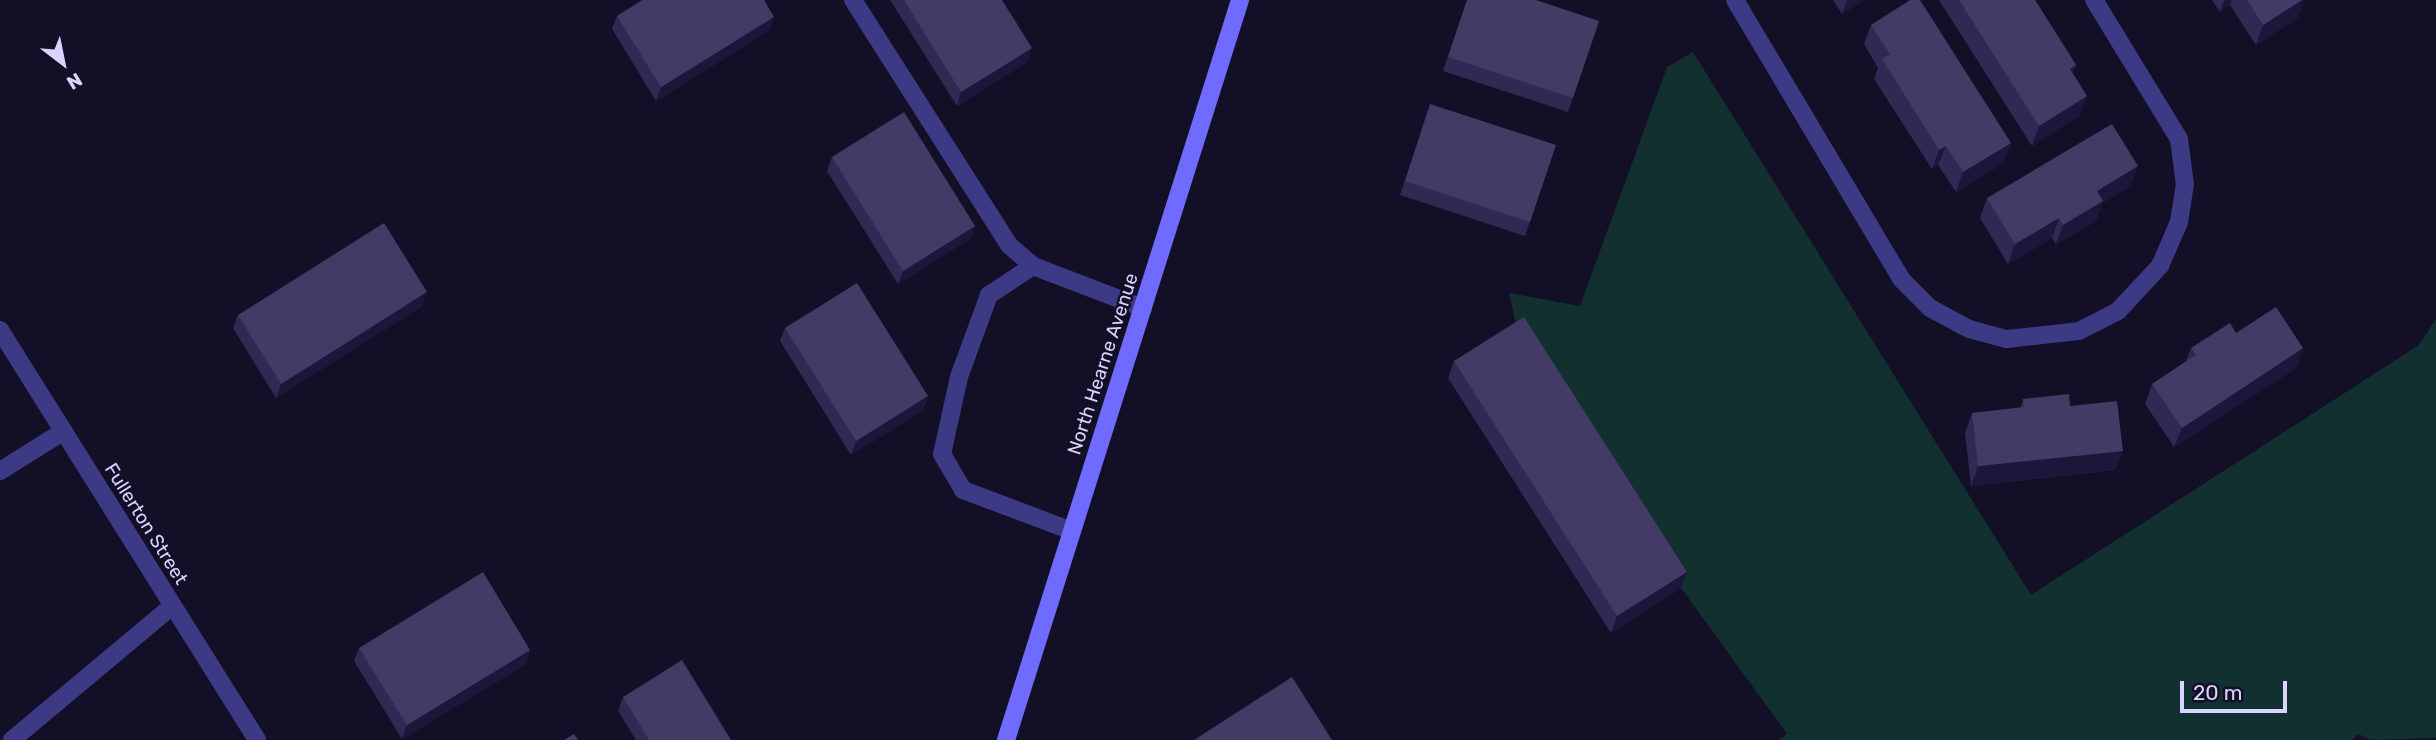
<!DOCTYPE html>
<style>
body{margin:0}
#map{position:relative;width:2436px;height:740px;overflow:hidden;background:#130f26;font-family:Rubik,sans-serif}
div>[style]{position:absolute}
.green>*{inset:0;background:#12302f}
.lane>*{height:18px;margin:-9px;padding:0 9px;transform-origin:9px;border-radius:9px;background:#3d3a85}
.street>*{height:18px;margin:-9px;padding:0 9px;transform-origin:9px;border-radius:9px;background:#3d3a85}
.secondary>*{height:18px;margin:-9px;padding:0 9px;transform-origin:9px;border-radius:9px;background:#6f6bff}
.wall>*{inset:0;background:#312854}
.shaded-wall>*{inset:0;background:#1d163a}
.building>*{inset:0;background:#433a66}
span{translate:-50% -50%;white-space:nowrap;text-align:center;line-height:1.15;-webkit-text-stroke:5px #130f26;paint-order:stroke}
.street-label{font-size:19px;color:#d9d4ff}
.north{position:absolute;left:28px;top:28px;width:70px;height:70px;-webkit-text-stroke:5px #130f26;paint-order:stroke;rotate:148deg;font-size:19px;font-weight:700;line-height:28px;text-align:center;color:#d9d4ff}
.north::after{content:'';display:block;margin:auto;width:24px;height:32px;background:#d9d4ff;clip-path:polygon(50% 0,100% 100%,50% 72%,0 100%)}
.scale{position:absolute;left:2180px;top:681px;width:107px;height:32px;box-sizing:border-box;border:4px solid #d9d4ff;border-top:0;padding-left:9px;font-size:21px;line-height:24px;white-space:nowrap;color:#d9d4ff;-webkit-text-stroke:5px #130f26;paint-order:stroke}
</style>
<div id="map">
<div class="green">
<div style="clip-path:polygon(1693px 52px,2031px 595px,2419px 345px,2436px 319px,2436px 738px,2371px 740px,2358px 734px,2352px 740px,1778px 740px,1787px 734px,1681px 588px,1518px 333px,1509px 293px,1580px 306px,1667px 67px)"></div>
</div>
<div class="lane">
<div style="left:853px;top:0;width:290px;rotate:57.5deg"></div>
<div style="left:1009px;top:245px;width:32px;rotate:41deg"></div>
<div style="left:1033px;top:266px;width:118px;rotate:20.9deg"></div>
<div style="left:1735px;top:0;width:325px;rotate:59.2deg"></div>
<div style="left:1901px;top:279px;width:41px;rotate:45deg"></div>
<div style="left:1930px;top:308px;width:44px;rotate:28.3deg"></div>
<div style="left:1969px;top:329px;width:39px;rotate:15deg"></div>
<div style="left:2007px;top:339px;width:72px;rotate:-6.3deg"></div>
<div style="left:2079px;top:331px;width:44px;rotate:-27.1deg"></div>
<div style="left:2118px;top:311px;width:62px;rotate:-47deg"></div>
<div style="left:2160px;top:266px;width:48px;rotate:-66.6deg"></div>
<div style="left:2179px;top:222px;width:37px;rotate:-81deg"></div>
<div style="left:2185px;top:185px;width:46px;rotate:-97.4deg"></div>
<div style="left:2179px;top:139px;width:163px;rotate:-121.4deg"></div>
<div style="left:1033px;top:266px;width:53px;rotate:146.6deg"></div>
<div style="left:989px;top:295px;width:87px;rotate:110.1deg"></div>
<div style="left:959px;top:377px;width:79px;rotate:102.4deg"></div>
<div style="left:942px;top:454px;width:42px;rotate:59.7deg"></div>
<div style="left:963px;top:490px;width:116px;rotate:20.6deg"></div>
<div style="left:0;top:471px;width:75px;rotate:-32deg"></div>
<div style="left:12px;top:740px;width:209px;rotate:-39.9deg"></div>
</div>
<div class="street">
<div style="left:0;top:330px;width:484px;rotate:57.9deg"></div>
</div>
<div class="secondary">
<div style="left:1006px;top:740px;width:776px;rotate:-72.45deg"></div>
</div>
<div class="wall">
<div style="clip-path:polygon(890px 0,1002px 0,1027px 62px,957px 106px)"></div>
<div style="clip-path:polygon(1467px 0,1599px 21px,1568px 112px,1443px 71px)"></div>
<div style="clip-path:polygon(1833px 0,1864px 0,1842px 14px)"></div>
<div style="clip-path:polygon(1939px 0,2035px 0,2076px 65px,2073px 74px,2087px 96px,2080px 115px,2032px 146px)"></div>
<div style="clip-path:polygon(2212px 0,2304px 0,2297px 18px,2256px 45px,2230px 5px,2220px 12px)"></div>
<div style="clip-path:polygon(617px 16px,770px 30px,656px 101px,612px 29px)"></div>
<div style="clip-path:polygon(1871px 25px,2011px 143px,2003px 163px,1956px 192px,1938px 165px,1932px 169px,1874px 79px,1878px 68px,1864px 44px)"></div>
<div style="clip-path:polygon(1426px 117px,1556px 145px,1525px 236px,1400px 195px)"></div>
<div style="clip-path:polygon(832px 157px,975px 226px,970px 239px,898px 284px,827px 171px)"></div>
<div style="clip-path:polygon(2138px 166px,2130px 186px,2102px 203px,2096px 221px,2056px 244px,2052px 238px,2008px 264px,1980px 218px,1987px 198px)"></div>
<div style="clip-path:polygon(422px 306px,276px 398px,233px 328px,238px 315px)"></div>
<div style="clip-path:polygon(785px 328px,928px 396px,923px 410px,851px 455px,780px 341px)"></div>
<div style="clip-path:polygon(2236px 333px,2303px 348px,2296px 368px,2174px 447px,2145px 404px,2152px 384px,2186px 361px,2191px 348px)"></div>
<div style="clip-path:polygon(1454px 361px,1681px 588px,1611px 633px,1448px 378px)"></div>
<div style="clip-path:polygon(2023px 399px,2070px 406px,2123px 451px,2115px 470px,1971px 486px,1965px 433px,1972px 413px,2020px 408px)"></div>
<div style="clip-path:polygon(359px 648px,530px 650px,526px 664px,402px 739px,354px 661px)"></div>
<div style="clip-path:polygon(623px 697px,731px 740px,636px 740px,618px 711px)"></div>
</div>
<div class="shaded-wall">
<div style="clip-path:polygon(1847px 0,1864px 0,1842px 14px)"></div>
<div style="clip-path:polygon(2224px 0,2232px 0,2230px 5px,2220px 12px)"></div>
<div style="clip-path:polygon(2302px 0,2304px 0,2297px 18px,2256px 45px,2263px 25px)"></div>
<div style="clip-path:polygon(774px 17px,770px 30px,656px 101px,661px 87px)"></div>
<div style="clip-path:polygon(1032px 48px,1027px 62px,957px 106px,961px 92px)"></div>
<div style="clip-path:polygon(2076px 65px,2069px 85px,2070px 69px)"></div>
<div style="clip-path:polygon(2087px 96px,2080px 115px,2032px 146px,2039px 126px)"></div>
<div style="clip-path:polygon(2011px 143px,2003px 163px,1956px 192px,1963px 172px)"></div>
<div style="clip-path:polygon(1946px 146px,1938px 165px,1932px 169px,1939px 150px)"></div>
<div style="clip-path:polygon(2138px 166px,2130px 186px,2102px 203px,2096px 221px,2056px 244px,2063px 225px,2097px 191px)"></div>
<div style="clip-path:polygon(2059px 218px,2052px 238px,2008px 264px,2015px 244px)"></div>
<div style="clip-path:polygon(975px 226px,970px 239px,898px 284px,903px 271px)"></div>
<div style="clip-path:polygon(427px 292px,422px 306px,276px 398px,281px 384px)"></div>
<div style="clip-path:polygon(2303px 348px,2296px 368px,2174px 447px,2182px 428px)"></div>
<div style="clip-path:polygon(928px 396px,923px 410px,851px 455px,856px 441px)"></div>
<div style="clip-path:polygon(2123px 451px,2115px 470px,1971px 486px,1978px 466px)"></div>
<div style="clip-path:polygon(1687px 572px,1681px 588px,1611px 633px,1617px 616px)"></div>
<div style="clip-path:polygon(530px 650px,526px 664px,402px 739px,407px 725px)"></div>
</div>
<div class="building">
<div style="clip-path:polygon(642px 0,764px 0,774px 17px,661px 87px,617px 16px)"></div>
<div style="clip-path:polygon(904px 0,1002px 0,1032px 48px,961px 92px)"></div>
<div style="clip-path:polygon(1467px 0,1536px 0,1599px 21px,1573px 98px,1448px 57px)"></div>
<div style="clip-path:polygon(1910px 0,1920px 0,2011px 143px,1963px 172px,1946px 146px,1939px 150px,1882px 59px,1890px 54px,1871px 25px)"></div>
<div style="clip-path:polygon(1959px 0,2035px 0,2076px 65px,2070px 69px,2087px 96px,2039px 126px)"></div>
<div style="clip-path:polygon(2247px 0,2302px 0,2263px 25px)"></div>
<div style="clip-path:polygon(1430px 104px,1556px 145px,1530px 222px,1405px 181px)"></div>
<div style="clip-path:polygon(904px 112px,975px 226px,903px 271px,832px 157px)"></div>
<div style="clip-path:polygon(2112px 124px,2138px 166px,2097px 191px,2103px 201px,2063px 225px,2059px 218px,2015px 244px,1987px 198px)"></div>
<div style="clip-path:polygon(384px 223px,427px 292px,281px 384px,238px 315px)"></div>
<div style="clip-path:polygon(857px 283px,928px 396px,856px 441px,785px 328px)"></div>
<div style="clip-path:polygon(2276px 307px,2303px 348px,2182px 428px,2152px 384px,2196px 355px,2191px 348px,2230px 323px,2236px 333px)"></div>
<div style="clip-path:polygon(1524px 317px,1687px 572px,1617px 616px,1454px 361px)"></div>
<div style="clip-path:polygon(2069px 394px,2070px 406px,2117px 401px,2123px 451px,1978px 466px,1972px 413px,2024px 407px,2023px 399px)"></div>
<div style="clip-path:polygon(483px 572px,530px 650px,407px 725px,359px 648px)"></div>
<div style="clip-path:polygon(682px 660px,731px 740px,649px 740px,623px 697px)"></div>
<div style="clip-path:polygon(1292px 677px,1332px 740px,1194px 740px)"></div>
<div style="clip-path:polygon(574px 734px,578px 740px,564px 740px)"></div>
</div>
<div class="street-label">
<span style="left:1103px;top:364px;rotate:-72deg">North Hearne Avenue</span>
<span style="left:146px;top:524px;rotate:58deg">Fullerton Street</span>
</div>
<div class="north">N</div>
<div class="scale">20 m</div>
</div>
